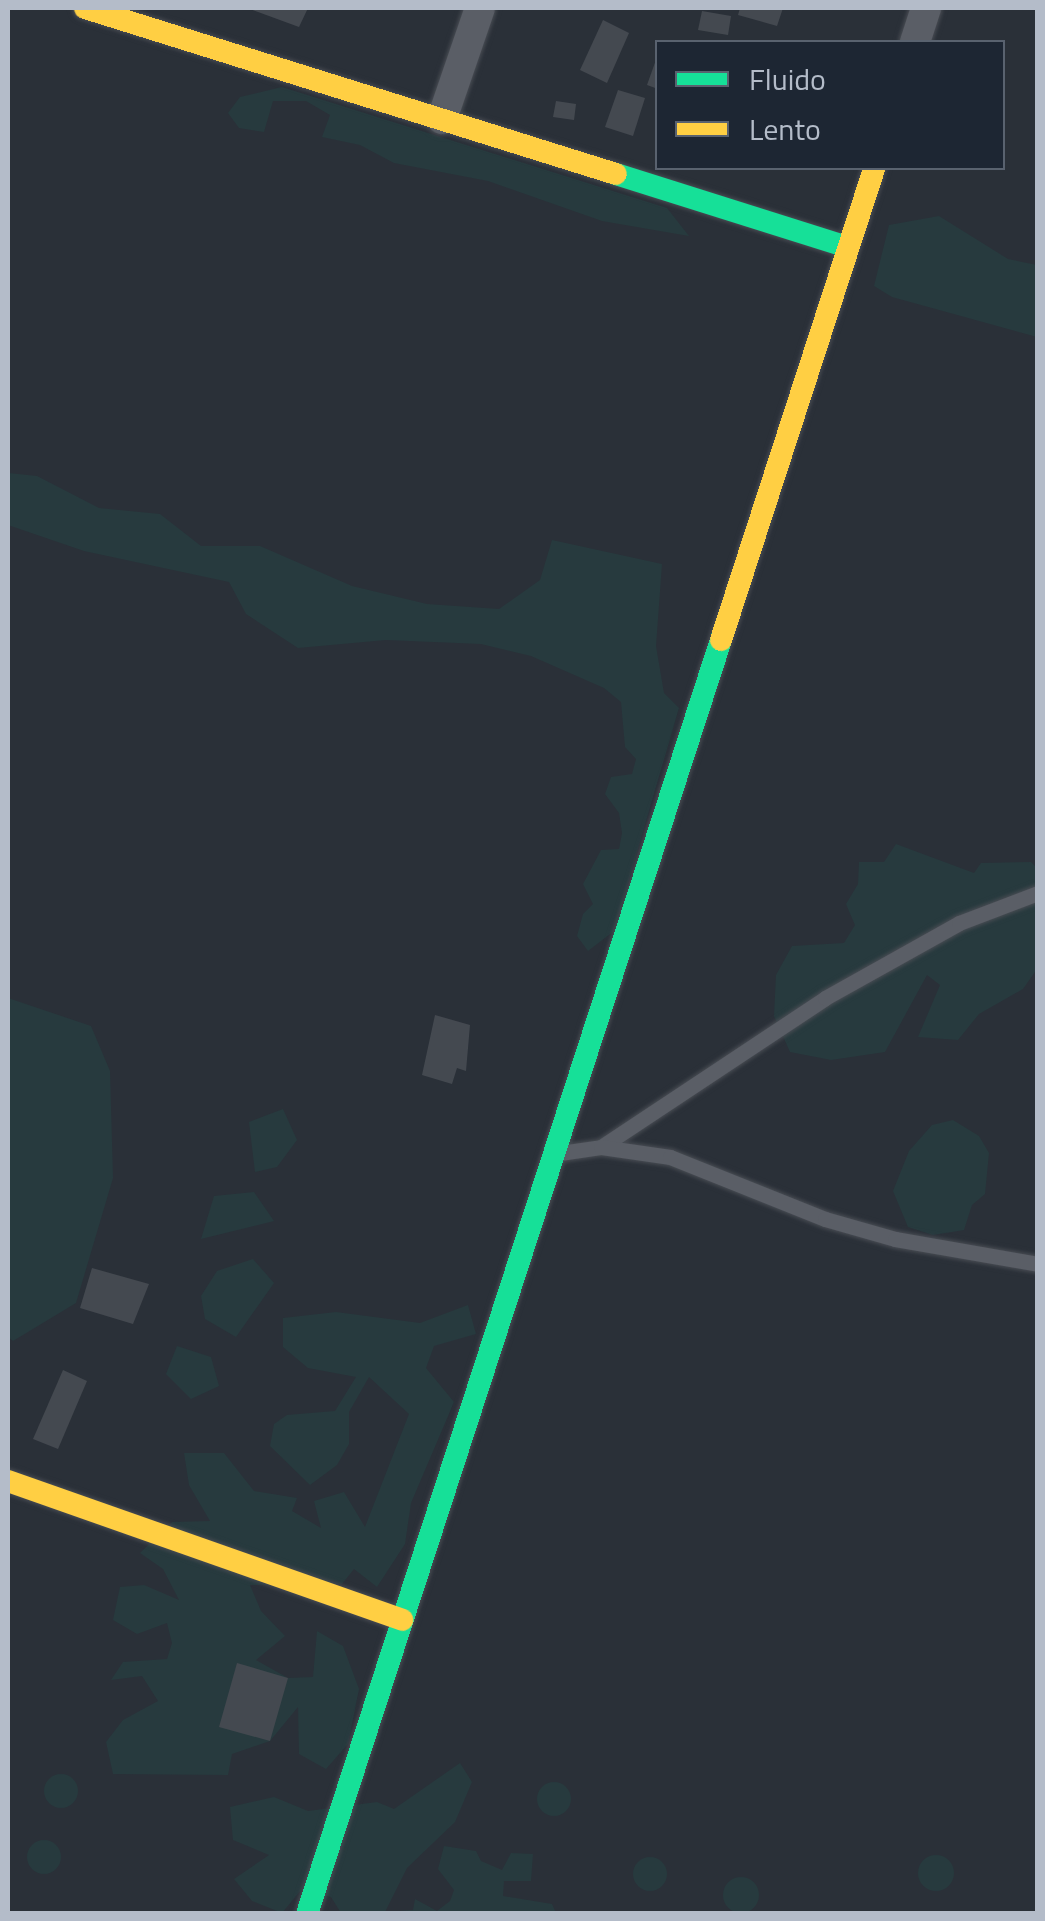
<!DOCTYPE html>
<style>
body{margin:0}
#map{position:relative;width:1045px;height:1921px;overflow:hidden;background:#2a3038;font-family:"Titillium Web",sans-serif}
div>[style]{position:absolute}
.green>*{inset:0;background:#273a3e}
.round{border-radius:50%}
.building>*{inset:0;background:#444950}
.roads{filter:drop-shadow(0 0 2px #484c53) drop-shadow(0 0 2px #484c53)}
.lane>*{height:15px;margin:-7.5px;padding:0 7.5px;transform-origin:7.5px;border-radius:7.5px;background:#5a5e66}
.street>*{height:30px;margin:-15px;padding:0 15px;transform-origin:15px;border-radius:15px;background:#5a5e66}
.fast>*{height:22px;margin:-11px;padding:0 11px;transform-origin:11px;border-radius:11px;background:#16e098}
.slow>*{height:22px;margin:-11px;padding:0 11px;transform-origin:11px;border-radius:11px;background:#ffcf43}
span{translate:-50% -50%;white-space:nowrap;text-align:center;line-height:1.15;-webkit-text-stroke:8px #1d2633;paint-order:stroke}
.frame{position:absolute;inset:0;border:10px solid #b4bcc9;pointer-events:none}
.legend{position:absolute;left:655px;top:40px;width:350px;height:130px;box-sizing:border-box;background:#1d2633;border:2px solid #59626f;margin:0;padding:12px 18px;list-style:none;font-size:30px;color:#b4bcc9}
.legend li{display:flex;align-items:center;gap:20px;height:50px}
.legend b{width:50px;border:2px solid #59626f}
</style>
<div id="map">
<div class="green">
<div style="clip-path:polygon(282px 87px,667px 208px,689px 236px,602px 221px,488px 181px,394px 163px,360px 145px,322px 137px,330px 115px,306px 101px,273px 101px,264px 132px,239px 128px,228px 113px,240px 97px)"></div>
<div style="clip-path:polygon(939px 216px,1008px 259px,1037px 265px,1037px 337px,892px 297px,874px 286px,889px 225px)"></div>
<div style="clip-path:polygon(8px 473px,37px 476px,99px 508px,160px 514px,201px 546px,260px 546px,352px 586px,427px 604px,499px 609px,540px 580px,552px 540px,662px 564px,656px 646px,664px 693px,679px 708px,614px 931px,588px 951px,577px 936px,583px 914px,593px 904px,583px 884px,601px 850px,619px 849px,622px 833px,619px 813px,605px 794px,611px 777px,632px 774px,636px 759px,625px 747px,621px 702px,604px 688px,531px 656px,481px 644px,386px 640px,298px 648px,246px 614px,229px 582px,84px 551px,8px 525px)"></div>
<div style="clip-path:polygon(896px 844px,974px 873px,981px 863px,1031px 862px,1037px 868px,1037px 969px,1023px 989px,979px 1014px,958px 1040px,918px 1037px,940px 985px,927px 975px,885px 1052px,831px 1060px,790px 1052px,774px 1016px,776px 975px,792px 946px,844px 943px,855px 925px,846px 904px,858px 884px,859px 862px,884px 862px)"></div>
<div style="clip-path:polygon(8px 998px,91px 1026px,110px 1071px,113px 1178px,76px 1303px,13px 1341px,8px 1337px)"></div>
<div style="clip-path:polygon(283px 1109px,297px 1140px,277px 1167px,255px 1172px,249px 1122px)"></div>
<div style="clip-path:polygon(953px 1120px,979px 1136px,989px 1153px,985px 1194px,972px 1205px,964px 1230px,933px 1235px,908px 1227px,893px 1191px,909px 1151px,932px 1125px)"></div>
<div style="clip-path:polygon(254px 1192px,274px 1221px,201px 1239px,214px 1196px)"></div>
<div style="clip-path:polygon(253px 1259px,274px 1283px,236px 1337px,205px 1319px,201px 1296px,217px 1271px)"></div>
<div style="clip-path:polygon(468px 1305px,476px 1334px,434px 1346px,426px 1368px,454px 1402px,411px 1503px,405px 1544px,377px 1587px,354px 1569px,342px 1584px,250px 1585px,261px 1611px,285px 1636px,256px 1660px,288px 1678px,313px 1677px,317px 1631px,343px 1646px,359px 1689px,348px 1744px,326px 1769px,299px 1754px,298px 1707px,270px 1741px,232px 1754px,228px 1775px,113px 1774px,106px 1742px,123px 1720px,158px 1701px,142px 1676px,111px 1680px,123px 1662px,167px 1659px,172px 1643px,167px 1623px,137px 1634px,113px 1620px,120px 1587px,144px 1585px,179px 1600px,163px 1569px,140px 1553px,172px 1522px,210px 1521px,189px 1485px,184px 1453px,224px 1453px,254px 1491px,297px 1498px,292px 1511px,321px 1528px,314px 1501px,344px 1492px,365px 1527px,409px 1414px,369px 1377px,349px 1412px,349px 1444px,337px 1465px,310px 1485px,270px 1446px,274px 1424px,287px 1415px,335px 1411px,356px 1377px,308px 1368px,283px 1347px,283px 1318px,336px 1312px,420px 1323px)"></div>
<div style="clip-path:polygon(177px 1346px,211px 1357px,219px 1386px,191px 1399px,166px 1374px)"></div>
<div style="clip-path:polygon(460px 1763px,472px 1782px,455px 1822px,407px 1868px,385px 1912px,413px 1910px,415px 1899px,437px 1911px,450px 1901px,454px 1890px,438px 1869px,444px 1846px,476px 1851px,481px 1861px,502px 1870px,511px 1853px,533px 1854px,531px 1881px,504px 1881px,503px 1896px,552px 1904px,556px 1913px,341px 1913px,331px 1897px,301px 1890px,282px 1913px,252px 1901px,234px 1879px,269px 1855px,233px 1840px,230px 1807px,274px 1797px,308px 1811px,377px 1802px,394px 1809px)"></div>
<div class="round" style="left:44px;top:1774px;width:34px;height:34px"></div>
<div class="round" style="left:537px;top:1782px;width:34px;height:34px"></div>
<div class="round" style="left:27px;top:1840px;width:34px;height:34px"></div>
<div class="round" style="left:918px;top:1855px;width:36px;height:36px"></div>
<div class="round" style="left:633px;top:1857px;width:34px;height:34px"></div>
<div class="round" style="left:723px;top:1877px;width:36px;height:36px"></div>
</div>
<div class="building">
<div style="clip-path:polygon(247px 8px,308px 8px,299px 27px)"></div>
<div style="clip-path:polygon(740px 8px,783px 8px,777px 26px,738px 15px)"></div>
<div style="clip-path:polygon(702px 11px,731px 16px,728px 35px,698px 30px)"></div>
<div style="clip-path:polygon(603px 20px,629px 33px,607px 83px,580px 70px)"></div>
<div style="clip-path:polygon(657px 57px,658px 57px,658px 89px,647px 85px)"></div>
<div style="clip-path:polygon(618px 90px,645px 98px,633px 136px,605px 127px)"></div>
<div style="clip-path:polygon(556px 101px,576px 104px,574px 120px,553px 117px)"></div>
<div style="clip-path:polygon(435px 1015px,470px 1025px,466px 1071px,457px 1068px,452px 1084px,422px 1075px)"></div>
<div style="clip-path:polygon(92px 1268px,149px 1284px,133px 1324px,80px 1308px)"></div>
<div style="clip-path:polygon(63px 1370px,87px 1381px,58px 1449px,33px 1439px)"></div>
<div style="clip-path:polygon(237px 1663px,288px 1678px,270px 1741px,219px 1727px)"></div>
</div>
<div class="roads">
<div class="lane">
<div style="left:601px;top:1147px;width:269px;rotate:-33.6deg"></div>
<div style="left:825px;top:998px;width:154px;rotate:-29.2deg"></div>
<div style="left:959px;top:923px;width:85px;rotate:-20.8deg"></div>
<div style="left:560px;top:1153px;width:41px;rotate:-8.3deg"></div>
<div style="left:601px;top:1147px;width:70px;rotate:8.2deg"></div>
<div style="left:670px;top:1157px;width:167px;rotate:21.8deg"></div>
<div style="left:825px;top:1219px;width:73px;rotate:15.9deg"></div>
<div style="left:895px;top:1239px;width:145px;rotate:9.9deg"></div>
</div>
<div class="street">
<div style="left:915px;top:42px;width:36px;rotate:-72deg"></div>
<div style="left:442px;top:119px;width:117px;rotate:-71.1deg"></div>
</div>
<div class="fast">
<div style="left:616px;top:174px;width:243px;rotate:17.5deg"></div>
<div style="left:307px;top:1914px;width:1340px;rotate:-72deg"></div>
</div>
<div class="slow">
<div style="left:85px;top:8px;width:556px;rotate:17.36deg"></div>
<div style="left:721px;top:640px;width:496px;rotate:-72deg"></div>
<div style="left:8px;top:1481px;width:418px;rotate:19.4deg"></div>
</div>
</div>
<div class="frame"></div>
<ul class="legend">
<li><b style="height:12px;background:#16e098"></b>Fluido</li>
<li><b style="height:12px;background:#ffcf43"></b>Lento</li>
</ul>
</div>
